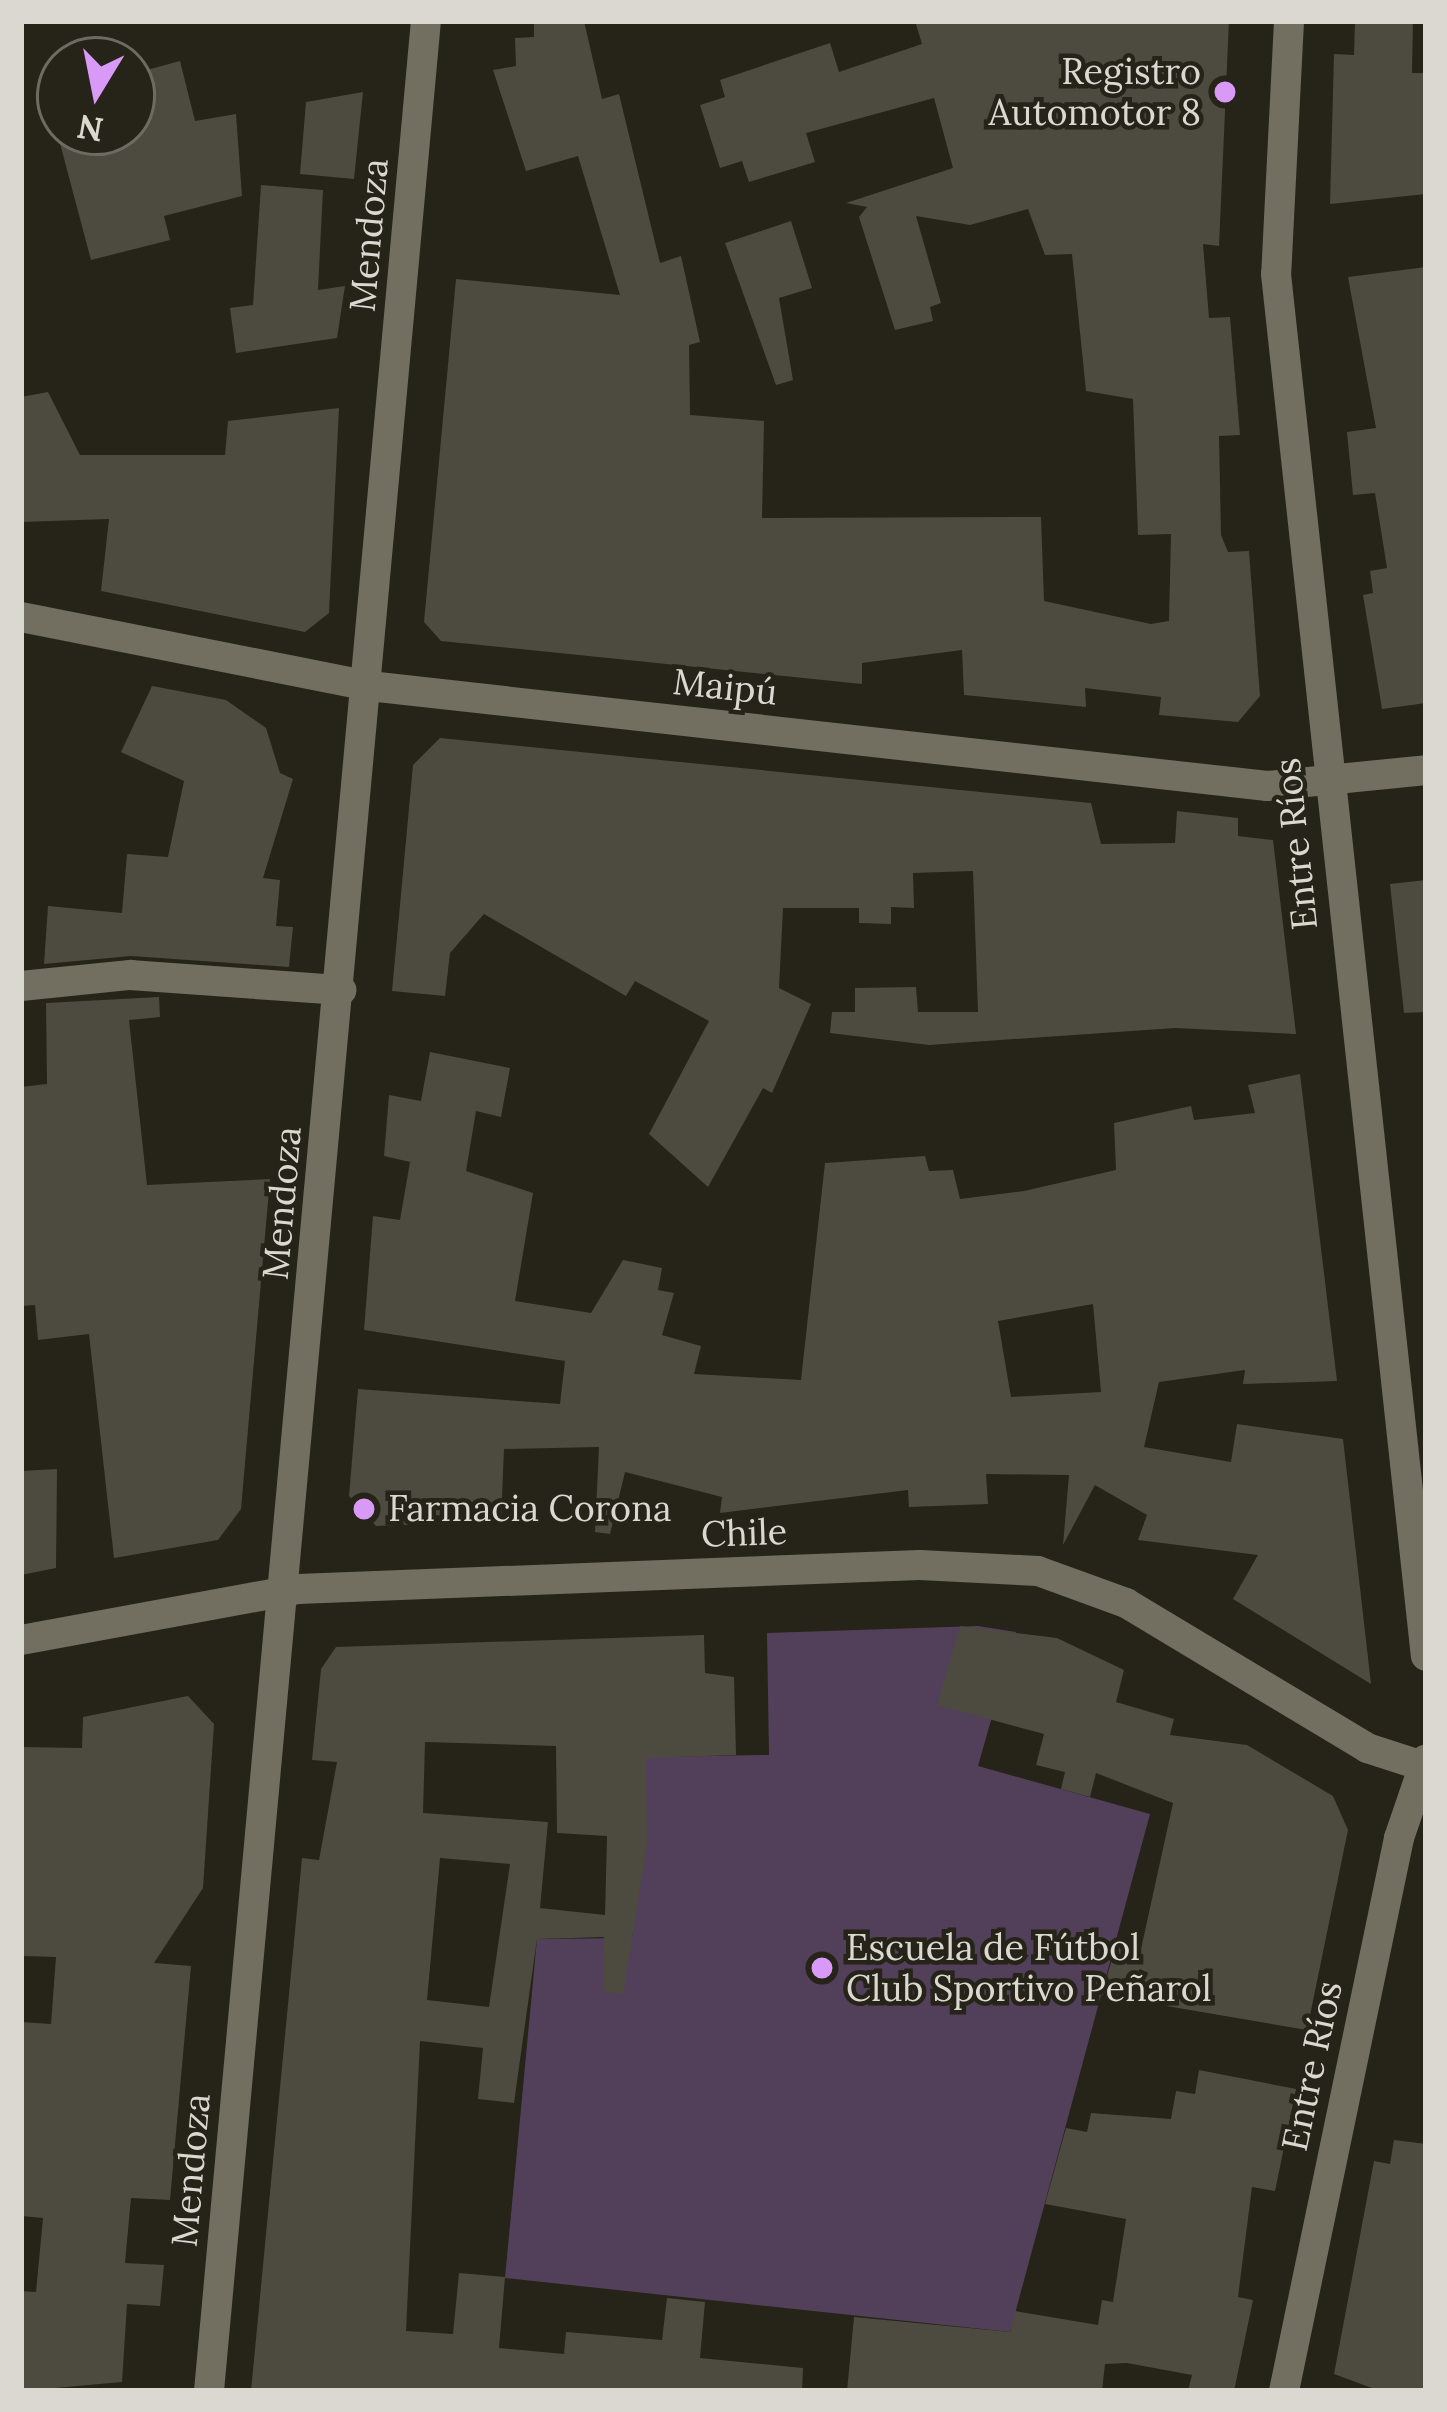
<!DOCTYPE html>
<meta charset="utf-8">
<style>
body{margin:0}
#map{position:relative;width:1447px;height:2412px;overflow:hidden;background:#262319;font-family:Lora,serif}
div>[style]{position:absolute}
.green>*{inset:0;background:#52405a}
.building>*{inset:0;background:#4d4a3f}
.minor>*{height:30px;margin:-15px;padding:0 15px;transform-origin:15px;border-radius:15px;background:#726f60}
.dots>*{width:33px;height:33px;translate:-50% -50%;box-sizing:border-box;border:6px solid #262319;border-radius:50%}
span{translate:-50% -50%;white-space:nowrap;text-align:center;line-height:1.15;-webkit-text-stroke:9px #262319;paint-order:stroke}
.poi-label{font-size:36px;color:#dad8d1}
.right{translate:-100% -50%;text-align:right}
.left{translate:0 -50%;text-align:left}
.street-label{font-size:36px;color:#dad8d1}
.frame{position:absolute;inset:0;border:24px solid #dad8d1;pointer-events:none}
.north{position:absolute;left:36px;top:36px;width:120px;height:120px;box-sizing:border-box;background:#262319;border:3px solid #6e6b63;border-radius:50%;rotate:190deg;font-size:33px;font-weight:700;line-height:48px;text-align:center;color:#dad8d1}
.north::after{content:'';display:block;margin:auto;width:42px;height:54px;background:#d99af7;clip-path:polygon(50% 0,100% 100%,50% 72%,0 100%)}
</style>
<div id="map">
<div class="green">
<div style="clip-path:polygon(978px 1626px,1016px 1632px,978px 1766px,1150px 1814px,1010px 2332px,505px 2278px,537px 1939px,632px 1938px,646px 1757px,769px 1755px,767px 1633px)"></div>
</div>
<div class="building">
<div style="clip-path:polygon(534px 21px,584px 21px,602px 99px,619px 94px,660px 263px,681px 256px,700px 342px,689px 345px,690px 415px,764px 421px,762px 518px,1041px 517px,1044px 601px,1151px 624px,1169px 621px,1171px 534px,1138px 535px,1133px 399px,1086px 391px,1072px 254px,1045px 255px,1028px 209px,970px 225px,916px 216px,941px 303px,930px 307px,933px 321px,895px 330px,859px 217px,867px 207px,846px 203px,953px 168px,934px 98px,806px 133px,815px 162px,749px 182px,742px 161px,720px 168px,700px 105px,725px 97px,720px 80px,830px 43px,839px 72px,922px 44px,915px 21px,1229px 21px,1219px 246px,1203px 244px,1209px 318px,1230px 317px,1240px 435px,1219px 436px,1221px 535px,1228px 552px,1249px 551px,1260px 696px,1238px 722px,1159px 715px,1161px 697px,1085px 688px,1086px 707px,964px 695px,962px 650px,862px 663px,862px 684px,441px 641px,424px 622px,456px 279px,620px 295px,578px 156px,526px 171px,493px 70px,516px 66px,515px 38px,534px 37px)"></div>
<div style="clip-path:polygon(1355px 21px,1413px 21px,1412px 73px,1426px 73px,1426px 194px,1330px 204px,1334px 54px,1354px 55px)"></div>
<div style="clip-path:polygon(180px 61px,195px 121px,236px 114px,242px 196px,164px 216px,170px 240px,91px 260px,57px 132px,132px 132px,132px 74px)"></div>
<div style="clip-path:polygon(363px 92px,354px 179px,300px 174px,306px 102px)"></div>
<div style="clip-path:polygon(261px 185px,323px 190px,318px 290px,345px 286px,337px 338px,236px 353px,230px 308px,253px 305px)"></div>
<div style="clip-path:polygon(791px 221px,812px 288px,779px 298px,793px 380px,776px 385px,725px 243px)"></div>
<div style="clip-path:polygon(1426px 267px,1426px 703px,1382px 709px,1363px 595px,1373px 593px,1370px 571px,1387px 568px,1375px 493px,1353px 495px,1347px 432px,1376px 428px,1348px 277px)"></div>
<div style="clip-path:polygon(48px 392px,80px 455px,225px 455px,228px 421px,339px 408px,329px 613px,305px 632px,101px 591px,109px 519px,21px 522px,21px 397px)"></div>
<div style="clip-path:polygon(152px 686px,226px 700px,266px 728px,280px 773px,293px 779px,263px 878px,280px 880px,276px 926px,293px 927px,289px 967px,131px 956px,44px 964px,48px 906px,122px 913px,127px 854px,168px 857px,184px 781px,121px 752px)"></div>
<div style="clip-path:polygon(440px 738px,1091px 803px,1101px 844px,1175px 843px,1177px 811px,1238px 818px,1238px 836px,1273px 840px,1296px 1034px,1175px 1028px,929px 1045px,830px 1033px,832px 1012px,855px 1012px,855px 988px,916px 987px,918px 1012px,978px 1012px,973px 871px,913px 873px,914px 908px,891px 907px,891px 924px,859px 923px,859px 908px,783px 908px,779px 988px,811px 1004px,772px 1093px,763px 1088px,708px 1187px,649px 1134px,709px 1021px,635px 981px,626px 996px,484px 914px,450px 953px,445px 996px,392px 991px,413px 765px)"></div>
<div style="clip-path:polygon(1426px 880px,1426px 1012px,1404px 1013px,1390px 884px)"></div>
<div style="clip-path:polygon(159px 997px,160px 1017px,129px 1020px,147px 1185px,270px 1179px,241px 1509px,218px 1540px,114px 1558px,89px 1334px,38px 1340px,35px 1305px,21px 1306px,21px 1087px,47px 1084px,46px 1003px)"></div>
<div style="clip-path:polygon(evenodd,430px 1052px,510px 1068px,501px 1117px,476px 1111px,466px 1171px,533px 1193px,515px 1301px,591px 1313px,623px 1260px,662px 1268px,658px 1290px,674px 1293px,662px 1335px,701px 1346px,694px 1374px,801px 1380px,825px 1163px,925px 1156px,929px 1171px,953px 1170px,960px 1199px,1024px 1191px,1116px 1170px,1114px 1123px,1191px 1106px,1194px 1120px,1255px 1113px,1248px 1085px,1300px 1074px,1337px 1381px,1243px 1384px,1245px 1370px,1159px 1382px,1144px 1447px,1231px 1462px,1237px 1424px,1343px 1439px,1371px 1684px,1233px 1599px,1258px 1555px,1138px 1540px,1147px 1515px,1095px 1485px,1063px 1545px,1069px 1475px,986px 1474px,988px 1504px,909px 1507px,908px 1490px,720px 1513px,722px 1497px,625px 1472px,610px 1534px,595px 1532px,599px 1447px,504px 1449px,501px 1521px,376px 1526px,349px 1496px,358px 1389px,560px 1404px,565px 1361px,364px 1330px,373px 1216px,400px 1220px,410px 1162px,384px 1156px,389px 1095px,421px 1101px,430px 1052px,1093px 1304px,1101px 1392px,1011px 1397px,998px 1321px,1093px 1304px)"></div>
<div style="clip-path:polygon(57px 1469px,56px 1568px,21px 1575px,21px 1471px)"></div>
<div style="clip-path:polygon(960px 1626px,1057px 1638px,1124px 1670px,1116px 1702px,1174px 1719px,1170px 1735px,1247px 1745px,1333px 1796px,1348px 1830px,1307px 2030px,1102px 1995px,1116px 1944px,1141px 1949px,1173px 1803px,1096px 1773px,1090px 1797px,1061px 1789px,1065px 1772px,1036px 1765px,1044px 1734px,937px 1705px)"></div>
<div style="clip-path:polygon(evenodd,704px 1635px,705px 1673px,734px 1677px,736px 1755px,646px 1758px,647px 1845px,623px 1994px,603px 1992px,604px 1937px,537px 1939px,514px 2103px,478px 2099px,483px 2048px,420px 2041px,406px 2331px,453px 2334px,459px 2273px,505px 2277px,499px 2348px,564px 2354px,566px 2332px,662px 2340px,667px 2298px,705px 2302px,700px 2358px,803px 2368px,802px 2391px,251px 2391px,302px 1858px,319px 1860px,337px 1762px,312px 1760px,321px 1669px,336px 1647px,704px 1635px,425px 1742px,556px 1746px,557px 1833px,607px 1836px,605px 1915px,540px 1908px,548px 1822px,423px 1813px,425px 1742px,704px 1635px,440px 1858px,510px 1864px,489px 2007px,427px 2000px,440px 1858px)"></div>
<div style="clip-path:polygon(188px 1696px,214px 1724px,203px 1888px,154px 1963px,191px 1966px,170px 2200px,131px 2198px,125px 2263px,164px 2265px,160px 2306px,127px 2304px,122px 2382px,21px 2391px,21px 2291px,36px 2292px,43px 2218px,21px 2216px,21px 2022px,51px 2024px,56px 1957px,23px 1956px,21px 1945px,21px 1747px,82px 1748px,83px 1717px)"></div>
<div style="clip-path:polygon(1199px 2070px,1296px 2089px,1275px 2191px,1252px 2187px,1238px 2297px,1253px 2300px,1234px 2391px,1188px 2391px,1192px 2375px,1127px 2363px,1105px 2364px,1102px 2391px,847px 2391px,854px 2317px,1010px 2332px,1015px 2311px,1098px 2325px,1102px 2300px,1113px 2302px,1126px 2219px,1045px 2204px,1066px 2128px,1087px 2132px,1091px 2113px,1171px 2119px,1176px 2091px,1195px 2094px)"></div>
<div style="clip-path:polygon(1394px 2140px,1426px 2144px,1426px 2391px,1380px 2391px,1334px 2374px,1374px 2161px,1390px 2164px)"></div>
</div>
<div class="minor">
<div style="left:1289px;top:21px;width:253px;rotate:92.9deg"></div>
<div style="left:1276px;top:274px;width:1390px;rotate:83.81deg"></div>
<div style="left:21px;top:617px;width:355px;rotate:11.2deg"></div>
<div style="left:369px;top:686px;width:904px;rotate:6.35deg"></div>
<div style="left:1267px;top:786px;width:160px;rotate:-5.7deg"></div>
<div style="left:21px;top:986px;width:110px;rotate:-5.8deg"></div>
<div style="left:130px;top:975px;width:212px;rotate:4.1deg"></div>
<div style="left:21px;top:1640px;width:282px;rotate:-10.4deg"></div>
<div style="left:298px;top:1589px;width:622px;rotate:-2.21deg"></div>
<div style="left:920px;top:1565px;width:118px;rotate:2.9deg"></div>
<div style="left:1038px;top:1571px;width:94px;rotate:20deg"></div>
<div style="left:1126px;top:1603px;width:281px;rotate:31deg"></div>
<div style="left:1367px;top:1748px;width:62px;rotate:17.9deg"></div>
<div style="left:209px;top:2391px;width:2380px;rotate:-84.77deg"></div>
<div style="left:1284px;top:2391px;width:565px;rotate:-78.25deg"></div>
<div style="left:1399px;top:1838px;width:83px;rotate:-71.1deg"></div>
</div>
<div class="dots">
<div style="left:1225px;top:92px;background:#d99af7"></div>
<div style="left:364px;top:1509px;background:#d99af7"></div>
<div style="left:822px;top:1968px;background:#d99af7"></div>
</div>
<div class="poi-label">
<span class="right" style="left:1201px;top:92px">Registro<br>Automotor 8</span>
<span class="left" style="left:388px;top:1509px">Farmacia Corona</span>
<span class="left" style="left:846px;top:1968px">Escuela de Fútbol<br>Club Sportivo Peñarol</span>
</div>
<div class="street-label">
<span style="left:369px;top:235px;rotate:-85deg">Mendoza</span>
<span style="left:725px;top:687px;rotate:6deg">Maipú</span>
<span style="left:1296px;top:844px;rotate:-96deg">Entre Ríos</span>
<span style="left:282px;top:1203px;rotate:-85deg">Mendoza</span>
<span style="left:744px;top:1533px;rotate:-2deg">Chile</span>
<span style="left:1312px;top:2066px;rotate:-78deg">Entre Ríos</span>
<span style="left:191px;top:2170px;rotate:-85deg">Mendoza</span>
</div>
<div class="frame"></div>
<div class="north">N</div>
</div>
